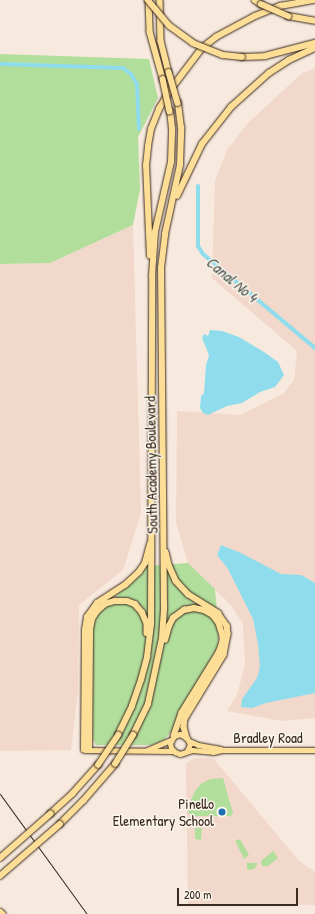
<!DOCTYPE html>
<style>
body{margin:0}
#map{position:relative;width:315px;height:914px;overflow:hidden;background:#f7e9dd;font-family:"Patrick Hand",sans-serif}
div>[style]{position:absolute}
.built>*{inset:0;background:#f2d8cb}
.green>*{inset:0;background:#b2de9c}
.water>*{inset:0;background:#8edcec}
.canal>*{height:4px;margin:-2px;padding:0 2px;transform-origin:2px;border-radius:2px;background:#8edcec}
.roads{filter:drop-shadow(0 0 1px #3b2a1e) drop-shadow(0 0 1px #3b2a1e)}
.primary>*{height:5px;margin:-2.5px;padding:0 2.5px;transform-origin:2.5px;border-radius:2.5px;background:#fdde96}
.highway>*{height:5.5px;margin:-2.75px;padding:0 2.75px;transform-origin:2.75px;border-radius:2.75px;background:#fdde96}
.rail>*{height:1px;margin:-0.5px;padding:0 0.5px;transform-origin:0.5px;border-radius:0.5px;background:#3b2a1e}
.bridges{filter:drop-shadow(0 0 1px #3b2a1e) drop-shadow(0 0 1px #3b2a1e)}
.highway-bridge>*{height:5.5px;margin:-2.75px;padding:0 2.75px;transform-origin:2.75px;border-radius:2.75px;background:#fdde96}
.dots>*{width:11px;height:11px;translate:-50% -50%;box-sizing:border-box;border:2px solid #fbf7ec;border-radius:50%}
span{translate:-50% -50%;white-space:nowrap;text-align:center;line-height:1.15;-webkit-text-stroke:3px #fbf7ec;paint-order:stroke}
.street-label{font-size:15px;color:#3b2a1e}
.poi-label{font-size:15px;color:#3b2a1e}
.right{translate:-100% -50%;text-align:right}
.water-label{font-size:16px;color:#505652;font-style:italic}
.scale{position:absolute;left:177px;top:888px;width:121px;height:18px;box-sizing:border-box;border:2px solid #3b2a1e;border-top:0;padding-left:5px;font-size:12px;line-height:14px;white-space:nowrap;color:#3b2a1e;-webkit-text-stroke:3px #fbf7ec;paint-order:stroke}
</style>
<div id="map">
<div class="built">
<div style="clip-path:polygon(315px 68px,315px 718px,282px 721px,227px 711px,237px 695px,245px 665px,243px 624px,231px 605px,188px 563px,176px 523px,177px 411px,240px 415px,283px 394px,294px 380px,297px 351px,212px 278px,215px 181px,227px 150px,248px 123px,301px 74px)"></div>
<div style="clip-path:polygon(133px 225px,141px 513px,123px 570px,79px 605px,78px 690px,71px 750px,0 751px,0 264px,50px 263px)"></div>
<div style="clip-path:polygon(194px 758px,213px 758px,299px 861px,315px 872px,315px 905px,188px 904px,186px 764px)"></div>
</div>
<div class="green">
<div style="clip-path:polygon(0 54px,149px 59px,158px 98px,138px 137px,140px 189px,133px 225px,50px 263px,0 264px)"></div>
<div style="clip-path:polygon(188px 563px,215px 589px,219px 632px,217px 648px,180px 713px,173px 729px,164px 740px,151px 745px,96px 745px,93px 739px,93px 626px,96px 617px,120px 592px,141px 575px,147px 566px)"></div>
<div style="clip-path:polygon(223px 778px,233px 813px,231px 816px,195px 816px,188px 813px,191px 800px,195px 791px,202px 783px,211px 779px)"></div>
<div style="clip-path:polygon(195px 828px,202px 828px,201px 840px,195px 839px)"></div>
<div style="clip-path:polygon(240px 839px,249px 855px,244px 859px,235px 841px)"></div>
<div style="clip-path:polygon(273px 851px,278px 858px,268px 866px,263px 866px,261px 864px,262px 860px)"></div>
<div style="clip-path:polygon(247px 863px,257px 863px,257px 865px,254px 869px,247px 870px)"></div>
</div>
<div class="water">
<div style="clip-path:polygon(210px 330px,222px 331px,239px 337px,264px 352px,278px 362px,284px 375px,275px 387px,260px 392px,242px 403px,227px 406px,208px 415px,203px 413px,200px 408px,201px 396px,204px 393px,206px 365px,209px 355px,202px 338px,204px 334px,208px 336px)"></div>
<div style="clip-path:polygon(221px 545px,241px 553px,281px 574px,301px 575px,315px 583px,315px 693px,266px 703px,252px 708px,241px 707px,242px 699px,257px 678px,260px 667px,258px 644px,253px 619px,228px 569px,217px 555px)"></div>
</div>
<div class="canal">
<div style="left:0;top:64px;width:123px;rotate:1.9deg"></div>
<div style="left:123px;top:68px;width:10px;rotate:37deg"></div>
<div style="left:131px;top:74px;width:12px;rotate:59deg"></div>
<div style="left:137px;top:84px;width:45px;rotate:87.5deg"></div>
<div style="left:198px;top:186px;width:60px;rotate:90deg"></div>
<div style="left:198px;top:246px;width:9px;rotate:58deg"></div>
<div style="left:203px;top:254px;width:146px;rotate:40deg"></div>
</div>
<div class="roads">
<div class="primary">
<div style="left:189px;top:741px;width:10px;rotate:24deg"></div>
<div style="left:198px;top:745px;width:23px;rotate:10deg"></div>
<div style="left:85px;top:750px;width:88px;rotate:0.7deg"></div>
<div style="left:147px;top:750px;width:26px;rotate:-23deg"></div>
<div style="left:187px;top:751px;width:8px;rotate:-67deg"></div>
<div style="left:190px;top:744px;width:7px;rotate:-117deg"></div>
<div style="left:187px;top:738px;width:8px;rotate:-150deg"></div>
<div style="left:180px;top:734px;width:6px;rotate:162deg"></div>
<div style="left:174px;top:736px;width:8px;rotate:120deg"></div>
<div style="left:170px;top:743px;width:5px;rotate:79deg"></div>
<div style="left:171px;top:748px;width:6px;rotate:45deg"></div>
<div style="left:175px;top:752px;width:5px;rotate:22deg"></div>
<div style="left:180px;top:754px;width:13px;rotate:-18deg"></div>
<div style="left:192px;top:750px;width:21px;rotate:5deg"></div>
<div style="left:213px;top:752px;width:9px;rotate:-13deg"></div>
<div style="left:222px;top:750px;width:93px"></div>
<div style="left:0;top:911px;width:4px;rotate:45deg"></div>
</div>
<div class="highway">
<div style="left:149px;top:0;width:32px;rotate:88deg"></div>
<div style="left:150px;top:32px;width:49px;rotate:74.5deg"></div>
<div style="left:160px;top:0;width:41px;rotate:88.6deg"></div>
<div style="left:161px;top:41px;width:32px;rotate:76deg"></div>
<div style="left:255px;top:0;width:7px;rotate:34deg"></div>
<div style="left:288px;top:16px;width:27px;rotate:10deg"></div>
<div style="left:242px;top:57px;width:23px;rotate:-2deg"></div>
<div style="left:265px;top:56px;width:52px;rotate:-14.6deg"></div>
<div style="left:177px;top:196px;width:58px;rotate:-64.3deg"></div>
<div style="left:202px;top:144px;width:47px;rotate:-51.9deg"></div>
<div style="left:231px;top:107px;width:51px;rotate:-41.8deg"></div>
<div style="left:269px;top:73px;width:24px;rotate:-33deg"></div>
<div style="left:289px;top:60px;width:29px;rotate:-25deg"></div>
<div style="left:150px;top:256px;width:90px;rotate:-92.5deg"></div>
<div style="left:146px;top:166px;width:20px;rotate:-84deg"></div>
<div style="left:148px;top:146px;width:17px;rotate:-80deg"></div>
<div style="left:151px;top:129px;width:22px;rotate:-68deg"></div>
<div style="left:159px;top:109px;width:23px;rotate:-59deg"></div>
<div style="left:171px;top:89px;width:51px;rotate:-52.9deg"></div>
<div style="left:202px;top:48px;width:18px;rotate:-38deg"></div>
<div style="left:216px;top:37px;width:44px;rotate:-28.3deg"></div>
<div style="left:255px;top:16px;width:27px;rotate:-22deg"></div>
<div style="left:280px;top:6px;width:36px;rotate:-10deg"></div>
<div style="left:166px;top:552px;width:13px;rotate:77deg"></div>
<div style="left:169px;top:565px;width:17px;rotate:66deg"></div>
<div style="left:176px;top:581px;width:18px;rotate:47deg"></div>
<div style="left:188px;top:594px;width:36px;rotate:32deg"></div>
<div style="left:218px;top:613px;width:16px;rotate:55deg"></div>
<div style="left:227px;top:626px;width:8px;rotate:83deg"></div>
<div style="left:228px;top:634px;width:21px;rotate:101deg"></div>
<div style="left:224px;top:655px;width:75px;rotate:121.4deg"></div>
<div style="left:185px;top:719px;width:8px;rotate:97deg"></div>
<div style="left:184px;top:727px;width:11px;rotate:75deg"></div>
<div style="left:165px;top:640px;width:15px;rotate:-74deg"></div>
<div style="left:169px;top:626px;width:9px;rotate:-63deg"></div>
<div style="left:173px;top:618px;width:14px;rotate:-36deg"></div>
<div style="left:184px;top:610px;width:10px;rotate:-11deg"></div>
<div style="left:194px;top:608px;width:10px;rotate:11deg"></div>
<div style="left:204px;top:610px;width:10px;rotate:29deg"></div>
<div style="left:213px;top:615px;width:10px;rotate:53deg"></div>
<div style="left:219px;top:623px;width:14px;rotate:73deg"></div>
<div style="left:223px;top:636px;width:6px;rotate:90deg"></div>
<div style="left:223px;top:642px;width:12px;rotate:110deg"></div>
<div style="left:219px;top:653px;width:70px;rotate:121.7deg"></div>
<div style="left:182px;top:713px;width:24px;rotate:109deg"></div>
<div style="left:118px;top:735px;width:32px;rotate:-64deg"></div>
<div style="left:132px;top:706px;width:28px;rotate:-71deg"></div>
<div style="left:141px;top:680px;width:24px;rotate:-75deg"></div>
<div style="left:147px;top:657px;width:34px;rotate:-83deg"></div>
<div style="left:151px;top:623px;width:347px;rotate:-89.8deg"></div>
<div style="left:152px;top:276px;width:44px;rotate:-86.1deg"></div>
<div style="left:155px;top:232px;width:72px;rotate:-77.1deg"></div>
<div style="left:171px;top:162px;width:33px;rotate:-88deg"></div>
<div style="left:172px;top:129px;width:18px;rotate:-96deg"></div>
<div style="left:133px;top:735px;width:34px;rotate:-64deg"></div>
<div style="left:148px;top:704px;width:67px;rotate:-78deg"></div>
<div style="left:162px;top:638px;width:31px;rotate:-86deg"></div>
<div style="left:164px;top:607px;width:339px;rotate:-90.5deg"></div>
<div style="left:161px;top:268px;width:34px;rotate:-83deg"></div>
<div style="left:165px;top:234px;width:71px;rotate:-77.7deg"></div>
<div style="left:180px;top:165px;width:37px;rotate:-88deg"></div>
<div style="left:181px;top:128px;width:25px;rotate:-97deg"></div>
<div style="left:84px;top:750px;width:120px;rotate:-89.5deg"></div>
<div style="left:85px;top:630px;width:13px;rotate:-81deg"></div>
<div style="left:87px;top:617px;width:17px;rotate:-54deg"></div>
<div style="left:97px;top:603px;width:33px;rotate:-33deg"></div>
<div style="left:125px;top:585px;width:19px;rotate:-43deg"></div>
<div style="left:139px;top:572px;width:11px;rotate:-56deg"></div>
<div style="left:145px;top:563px;width:20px;rotate:-75deg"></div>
<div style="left:89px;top:750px;width:120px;rotate:-89.5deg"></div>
<div style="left:90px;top:630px;width:11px;rotate:-80deg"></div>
<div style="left:92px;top:619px;width:9px;rotate:-58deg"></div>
<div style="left:97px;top:611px;width:11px;rotate:-41deg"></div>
<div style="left:105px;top:604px;width:10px;rotate:-17deg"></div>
<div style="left:115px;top:601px;width:12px"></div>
<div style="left:127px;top:601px;width:9px;rotate:21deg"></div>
<div style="left:135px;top:604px;width:11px;rotate:49deg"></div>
<div style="left:142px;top:612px;width:12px;rotate:66deg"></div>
<div style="left:147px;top:623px;width:10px;rotate:90deg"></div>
<div style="left:50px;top:814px;width:30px;rotate:-42deg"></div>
<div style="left:72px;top:794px;width:39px;rotate:-48deg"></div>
<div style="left:60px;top:824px;width:33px;rotate:-45deg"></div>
<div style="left:83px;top:801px;width:49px;rotate:-49.1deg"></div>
</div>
</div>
<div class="rail">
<div style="left:0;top:794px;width:148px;rotate:54.1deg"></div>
</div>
<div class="bridges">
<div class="highway-bridge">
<div style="left:148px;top:0;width:34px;rotate:50deg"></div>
<div style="left:170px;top:26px;width:29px;rotate:36deg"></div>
<div style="left:193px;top:43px;width:32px;rotate:22deg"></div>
<div style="left:223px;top:55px;width:19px;rotate:6deg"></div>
<div style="left:261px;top:4px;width:30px;rotate:24deg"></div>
<div style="left:169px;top:72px;width:32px;rotate:74deg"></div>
<div style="left:163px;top:79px;width:33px;rotate:78deg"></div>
<div style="left:115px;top:764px;width:34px;rotate:-58deg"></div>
<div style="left:98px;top:765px;width:36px;rotate:-56deg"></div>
<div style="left:0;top:858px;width:67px;rotate:-41.3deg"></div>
<div style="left:0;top:876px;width:79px;rotate:-40.9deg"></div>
</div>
</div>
<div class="dots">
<div style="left:222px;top:812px;background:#1f6fb2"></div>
</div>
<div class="street-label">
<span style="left:151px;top:465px;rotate:-91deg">South Academy Boulevard</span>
<span style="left:268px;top:738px">Bradley Road</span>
</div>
<div class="poi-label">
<span class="right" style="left:214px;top:812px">Pinello<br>Elementary School</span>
</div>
<div class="water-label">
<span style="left:232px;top:279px;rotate:40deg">Canal No 4</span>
</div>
<div class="scale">200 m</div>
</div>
